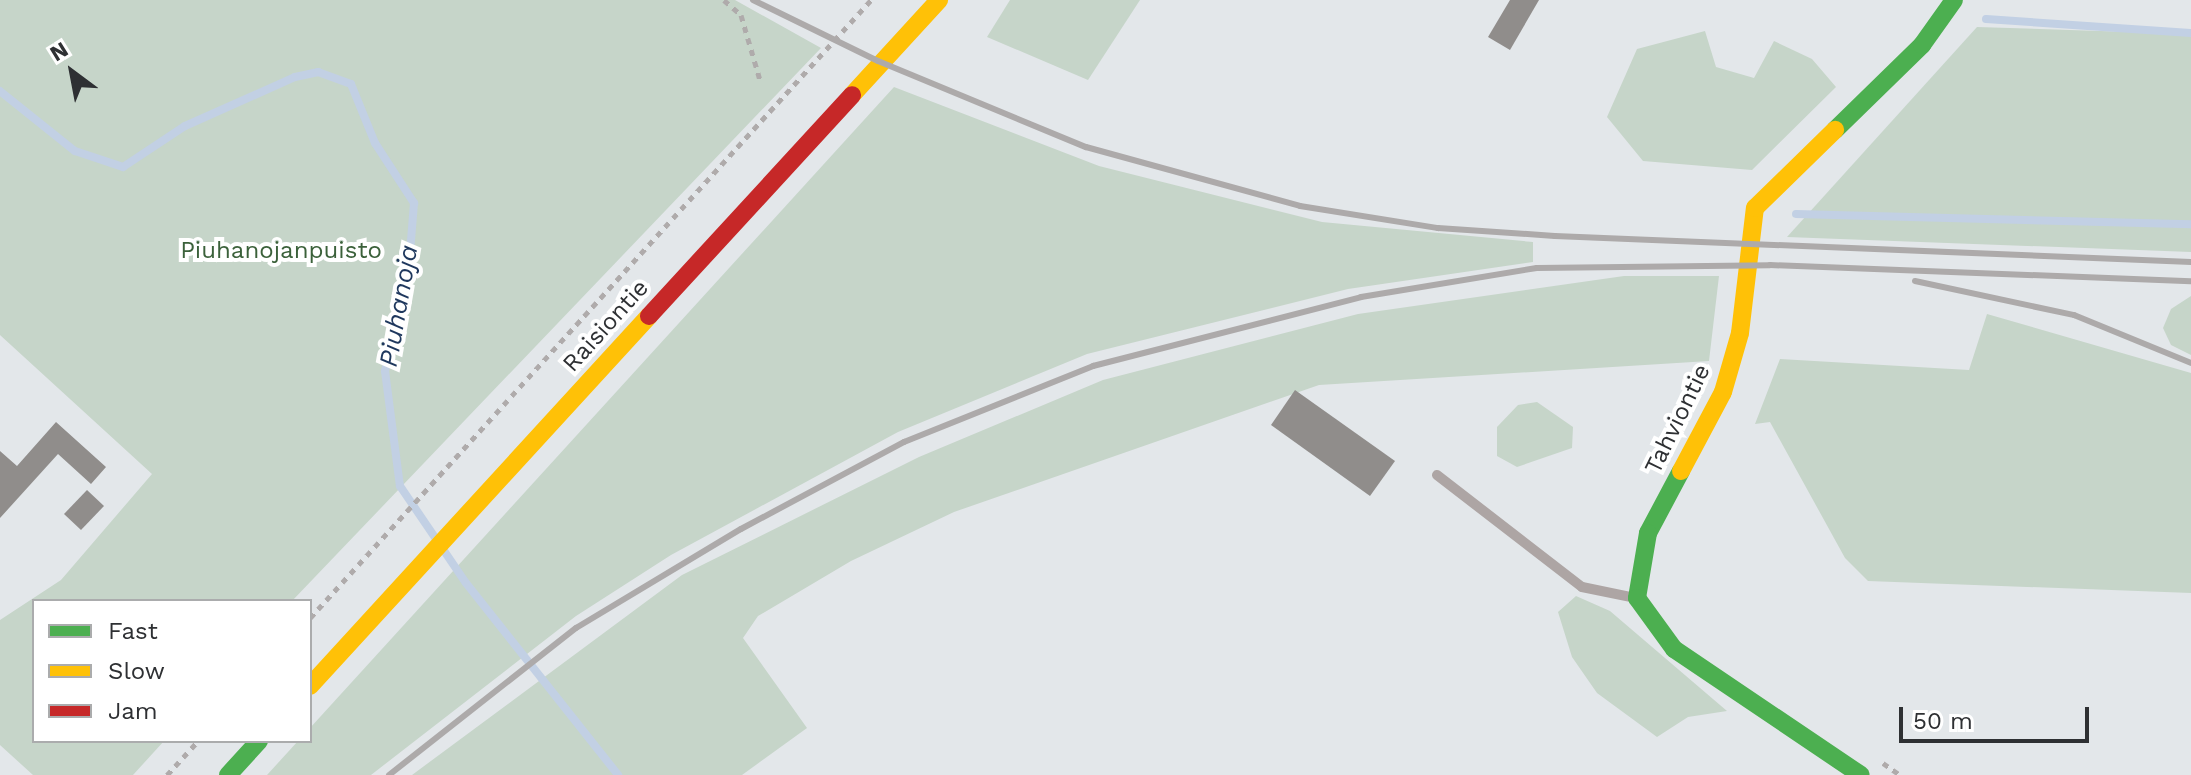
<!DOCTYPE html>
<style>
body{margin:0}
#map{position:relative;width:2191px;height:775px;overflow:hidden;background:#e3e7ea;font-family:"Work Sans",sans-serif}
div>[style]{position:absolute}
.green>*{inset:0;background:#c6d5c9}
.stream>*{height:8px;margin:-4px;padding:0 4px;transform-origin:4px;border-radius:4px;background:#c2d0e4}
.building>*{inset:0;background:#908d8b}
.path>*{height:5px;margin-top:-2.5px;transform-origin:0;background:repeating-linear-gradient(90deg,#afabab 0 6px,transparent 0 12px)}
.lane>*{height:10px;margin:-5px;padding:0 5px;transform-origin:5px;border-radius:5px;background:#ada5a4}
.fast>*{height:18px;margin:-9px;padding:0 9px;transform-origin:9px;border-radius:9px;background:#4caf50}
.slow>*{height:18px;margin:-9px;padding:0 9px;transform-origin:9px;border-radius:9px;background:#ffc107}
.jam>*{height:18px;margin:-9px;padding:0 9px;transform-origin:9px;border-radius:9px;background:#c62828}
.rail>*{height:6px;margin:-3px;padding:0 3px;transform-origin:3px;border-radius:3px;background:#adaaaa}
span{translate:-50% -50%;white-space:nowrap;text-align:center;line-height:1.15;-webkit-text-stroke:8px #fff;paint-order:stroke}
.park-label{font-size:24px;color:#3b613a}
.street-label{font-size:24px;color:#2e3033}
.water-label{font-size:26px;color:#1e375d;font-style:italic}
.legend{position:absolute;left:32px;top:599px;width:280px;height:144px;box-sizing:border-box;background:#fff;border:2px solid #abacad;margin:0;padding:10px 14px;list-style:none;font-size:24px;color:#2e3033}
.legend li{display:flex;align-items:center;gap:16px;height:40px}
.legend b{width:40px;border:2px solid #abacad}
.north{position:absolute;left:32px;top:32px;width:80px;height:80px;-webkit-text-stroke:6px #fff;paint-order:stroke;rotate:328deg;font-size:22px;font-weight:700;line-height:32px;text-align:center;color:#2e3033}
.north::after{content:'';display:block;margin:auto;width:28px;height:36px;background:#2e3033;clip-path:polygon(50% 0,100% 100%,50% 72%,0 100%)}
.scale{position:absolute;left:1899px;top:707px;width:190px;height:36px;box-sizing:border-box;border:4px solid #2e3033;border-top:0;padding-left:10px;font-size:24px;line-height:28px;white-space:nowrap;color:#2e3033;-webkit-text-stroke:6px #fff;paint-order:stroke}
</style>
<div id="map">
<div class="green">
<div style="clip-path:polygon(0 0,735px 0,821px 48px,292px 601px,34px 601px,34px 741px,164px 741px,133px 775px,33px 775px,0 745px,0 620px,61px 580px,152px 474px,0 335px)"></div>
<div style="clip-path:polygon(1010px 0,1140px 0,1088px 80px,987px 37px)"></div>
<div style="clip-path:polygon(1977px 27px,2191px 34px,2191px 252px,1787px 237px)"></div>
<div style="clip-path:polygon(1705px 31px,1716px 67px,1754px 78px,1774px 41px,1812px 59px,1836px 87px,1752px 170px,1643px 161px,1607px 117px,1637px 49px)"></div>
<div style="clip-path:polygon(894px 87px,1099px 166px,1322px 222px,1533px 242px,1533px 262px,1348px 289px,1087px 354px,898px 432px,671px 555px,576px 616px,371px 775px,267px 775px,298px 741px,310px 741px,310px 728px)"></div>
<div style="clip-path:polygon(1624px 276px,1719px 276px,1709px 361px,1319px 385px,954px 512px,851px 561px,758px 616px,743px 638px,807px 728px,742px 775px,412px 775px,682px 575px,919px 457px,1103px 380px,1358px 314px)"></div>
<div style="clip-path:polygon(2191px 296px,2191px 355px,2171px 345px,2163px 328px,2171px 309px)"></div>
<div style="clip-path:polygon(1987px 314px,2191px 373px,2191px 593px,1868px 581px,1845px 558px,1770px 422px,1755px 424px,1780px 359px,1969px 370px)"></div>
<div style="clip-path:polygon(1537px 402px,1573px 427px,1572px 448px,1517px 467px,1497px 456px,1497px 427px,1518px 405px)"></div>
<div style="clip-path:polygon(1576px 596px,1610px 611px,1727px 711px,1688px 717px,1657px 737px,1597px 693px,1572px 657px,1558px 612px)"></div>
</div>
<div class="stream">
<div style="left:1986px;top:19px;width:205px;rotate:3.9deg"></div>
<div style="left:0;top:91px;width:96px;rotate:38.7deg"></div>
<div style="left:75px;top:151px;width:51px;rotate:18.4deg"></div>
<div style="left:123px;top:167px;width:74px;rotate:-33.5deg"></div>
<div style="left:185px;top:126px;width:120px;rotate:-24deg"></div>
<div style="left:295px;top:77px;width:24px;rotate:-12deg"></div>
<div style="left:318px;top:72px;width:35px;rotate:20deg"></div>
<div style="left:351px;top:84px;width:64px;rotate:67.9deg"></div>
<div style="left:375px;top:143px;width:72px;rotate:57deg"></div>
<div style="left:414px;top:203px;width:87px;rotate:94.6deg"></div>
<div style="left:407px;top:290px;width:84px;rotate:105.2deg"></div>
<div style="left:385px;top:371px;width:116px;rotate:82.6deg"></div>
<div style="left:400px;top:486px;width:117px;rotate:55.8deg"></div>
<div style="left:466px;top:583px;width:245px;rotate:51.6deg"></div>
<div style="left:1796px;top:214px;width:395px;rotate:1.5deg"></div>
</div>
<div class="building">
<div style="clip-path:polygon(1510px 0,1539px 0,1510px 50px,1488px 37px)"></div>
<div style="clip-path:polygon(1295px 390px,1395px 461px,1370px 496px,1271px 425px)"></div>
<div style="clip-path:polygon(56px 422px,106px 467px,91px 484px,58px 454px,0 518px,0 451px,17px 466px)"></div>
<div style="clip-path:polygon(87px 490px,104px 506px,81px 530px,64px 514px)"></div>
</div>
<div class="path">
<div style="left:724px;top:0;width:23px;rotate:41deg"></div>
<div style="left:741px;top:15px;width:68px;rotate:73.7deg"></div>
<div style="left:310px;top:618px;width:835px;rotate:-47.77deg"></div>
<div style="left:1883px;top:763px;width:21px;rotate:35deg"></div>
<div style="left:167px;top:775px;width:46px;rotate:-47.6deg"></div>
</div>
<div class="lane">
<div style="left:1437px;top:475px;width:183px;rotate:37.7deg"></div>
<div style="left:1582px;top:587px;width:54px;rotate:11.7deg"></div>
</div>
<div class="fast">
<div style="left:1835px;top:130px;width:122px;rotate:-44.3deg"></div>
<div style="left:1922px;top:45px;width:55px;rotate:-54.6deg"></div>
<div style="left:1681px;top:471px;width:70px;rotate:118deg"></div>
<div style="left:1648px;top:533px;width:66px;rotate:99.6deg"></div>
<div style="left:1637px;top:598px;width:63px;rotate:54deg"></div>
<div style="left:1674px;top:649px;width:225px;rotate:34deg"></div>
<div style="left:228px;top:775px;width:46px;rotate:-47.6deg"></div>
</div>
<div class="slow">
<div style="left:852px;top:95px;width:129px;rotate:-47.5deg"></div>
<div style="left:1681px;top:471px;width:89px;rotate:-62deg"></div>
<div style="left:1723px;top:392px;width:61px;rotate:-73.9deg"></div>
<div style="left:1740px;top:333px;width:126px;rotate:-83.2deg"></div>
<div style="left:1755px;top:208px;width:112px;rotate:-44.3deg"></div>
<div style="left:310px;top:686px;width:502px;rotate:-47.5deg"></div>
</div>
<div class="jam">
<div style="left:649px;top:316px;width:300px;rotate:-47.4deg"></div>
</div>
<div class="rail">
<div style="left:753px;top:0;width:139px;rotate:26deg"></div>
<div style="left:878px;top:61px;width:225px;rotate:22.5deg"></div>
<div style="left:1086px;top:147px;width:222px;rotate:15.4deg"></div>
<div style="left:1300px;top:206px;width:140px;rotate:9.1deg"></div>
<div style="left:1438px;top:228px;width:117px;rotate:3.9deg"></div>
<div style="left:1555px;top:236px;width:637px;rotate:2.34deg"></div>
<div style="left:1915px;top:281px;width:163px;rotate:12.1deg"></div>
<div style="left:2074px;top:315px;width:126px;rotate:22.3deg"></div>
<div style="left:389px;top:775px;width:238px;rotate:-38.2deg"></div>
<div style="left:576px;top:628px;width:192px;rotate:-31deg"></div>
<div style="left:741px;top:529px;width:185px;rotate:-28.1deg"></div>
<div style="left:904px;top:442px;width:204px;rotate:-21.9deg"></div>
<div style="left:1093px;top:366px;width:277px;rotate:-14.4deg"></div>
<div style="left:1361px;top:297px;width:178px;rotate:-9.4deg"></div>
<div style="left:1537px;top:268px;width:233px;rotate:-0.7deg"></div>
<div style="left:1770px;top:265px;width:421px;rotate:2.2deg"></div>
</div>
<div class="park-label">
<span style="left:281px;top:251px">Piuhanojanpuisto</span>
</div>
<div class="street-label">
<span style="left:606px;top:326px;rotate:-48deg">Raisiontie</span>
<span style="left:1678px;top:419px;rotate:-64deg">Tahviontie</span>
</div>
<div class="water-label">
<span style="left:399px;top:306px;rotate:-80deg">Piuhanoja</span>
</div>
<ul class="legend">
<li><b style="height:10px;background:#4caf50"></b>Fast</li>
<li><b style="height:10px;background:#ffc107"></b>Slow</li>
<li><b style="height:10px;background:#c62828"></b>Jam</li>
</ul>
<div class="north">N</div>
<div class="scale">50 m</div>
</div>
